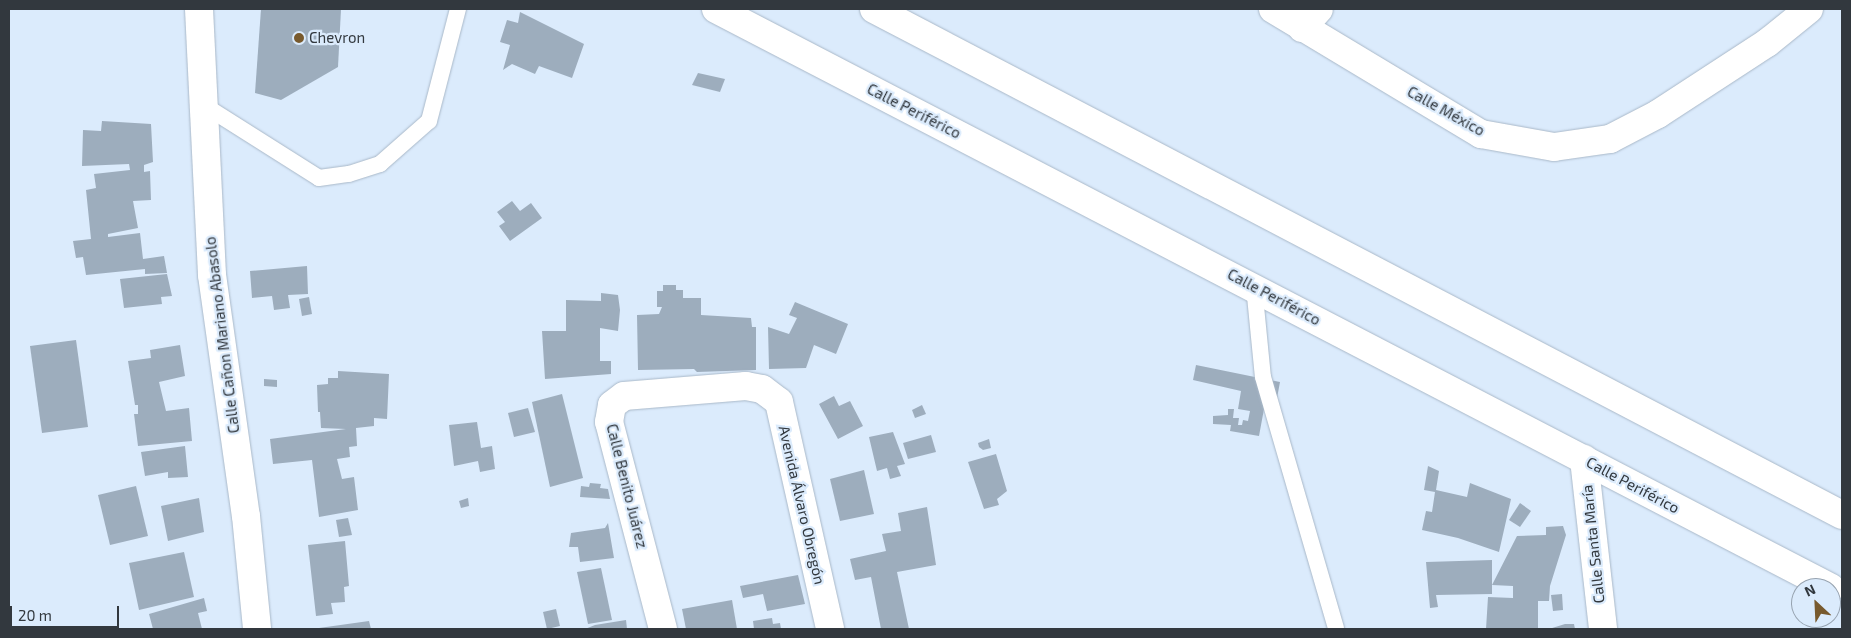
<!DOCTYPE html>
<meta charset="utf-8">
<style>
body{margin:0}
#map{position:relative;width:1851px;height:638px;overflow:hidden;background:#dbebfc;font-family:"Exo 2",sans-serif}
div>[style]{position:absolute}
.building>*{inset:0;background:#9dadbd}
.roads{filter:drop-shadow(0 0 1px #a9b8c8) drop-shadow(0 0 1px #a9b8c8)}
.service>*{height:16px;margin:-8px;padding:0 8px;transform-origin:8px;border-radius:8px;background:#fff}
.minor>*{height:28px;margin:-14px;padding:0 14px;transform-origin:14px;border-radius:14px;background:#fff}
.trunk>*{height:28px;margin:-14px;padding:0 14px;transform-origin:14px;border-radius:14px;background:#fff}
.dots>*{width:14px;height:14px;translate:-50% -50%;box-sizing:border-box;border:2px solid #dbebfc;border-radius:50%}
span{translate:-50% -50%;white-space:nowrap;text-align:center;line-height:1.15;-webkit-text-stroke:4.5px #dbebfc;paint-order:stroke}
.poi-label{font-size:15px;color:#32383e}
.left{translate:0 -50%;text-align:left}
.street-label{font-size:15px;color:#32383e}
.frame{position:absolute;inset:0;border:10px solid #32383e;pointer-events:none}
.north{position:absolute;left:1791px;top:578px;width:50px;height:50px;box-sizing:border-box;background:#dbebfc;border:1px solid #97a3b0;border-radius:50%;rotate:335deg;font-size:14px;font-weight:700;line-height:20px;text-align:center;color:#32383e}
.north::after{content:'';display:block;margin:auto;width:18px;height:22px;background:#785a2e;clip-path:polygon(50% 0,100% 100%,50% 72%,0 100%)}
.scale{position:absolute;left:10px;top:606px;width:109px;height:22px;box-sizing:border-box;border:2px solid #32383e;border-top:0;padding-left:6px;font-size:15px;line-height:18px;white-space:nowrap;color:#32383e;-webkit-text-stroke:4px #dbebfc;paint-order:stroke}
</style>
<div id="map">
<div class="building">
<div style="clip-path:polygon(261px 9px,341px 9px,338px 67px,281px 100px,255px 93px)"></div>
<div style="clip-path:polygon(520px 12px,584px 44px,572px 78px,539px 66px,535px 74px,512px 64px,503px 70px,510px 45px,500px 42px,507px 20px,518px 23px)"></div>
<div style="clip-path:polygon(698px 73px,725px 79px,720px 92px,692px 85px)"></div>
<div style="clip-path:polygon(102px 121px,151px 124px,153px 162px,144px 165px,144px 172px,150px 171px,151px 200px,133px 201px,138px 228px,108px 234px,108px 237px,140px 233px,143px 259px,164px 256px,167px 273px,145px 274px,145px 269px,86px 275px,83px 257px,76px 258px,73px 241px,91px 239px,86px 190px,96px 188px,94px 174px,130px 170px,129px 164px,82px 166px,83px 130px,101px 131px)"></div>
<div style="clip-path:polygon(512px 201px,520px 211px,531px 203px,542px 218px,510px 241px,499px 226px,505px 222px,497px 212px)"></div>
<div style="clip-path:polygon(307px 266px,308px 294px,288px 295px,290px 308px,274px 310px,272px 296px,252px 298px,250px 271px)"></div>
<div style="clip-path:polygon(167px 274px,172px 296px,161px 297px,162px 304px,124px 308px,120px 279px)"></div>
<div style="clip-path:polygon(663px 285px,676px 285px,676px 290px,683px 290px,683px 298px,701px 298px,701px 315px,751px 318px,752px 327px,756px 327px,756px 370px,697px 372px,694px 369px,638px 370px,637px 315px,659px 314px,662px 307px,657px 307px,657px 291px,663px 291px)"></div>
<div style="clip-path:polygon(601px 293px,618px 295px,620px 310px,618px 331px,600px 328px,600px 361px,611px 361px,611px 374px,545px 379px,542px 331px,566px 331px,566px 300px,601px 301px)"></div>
<div style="clip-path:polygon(309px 297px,312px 314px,302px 316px,299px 299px)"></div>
<div style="clip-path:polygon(795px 302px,848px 324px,836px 354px,814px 345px,806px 368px,769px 369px,768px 327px,789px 334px,797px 318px,789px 315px)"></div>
<div style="clip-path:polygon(76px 340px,88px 427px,42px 433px,30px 346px)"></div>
<div style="clip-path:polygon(180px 345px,185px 376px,159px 382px,166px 411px,189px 408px,192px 441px,138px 446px,134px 414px,138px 414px,138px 405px,135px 405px,128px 361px,151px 358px,150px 350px)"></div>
<div style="clip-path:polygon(1196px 365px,1280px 382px,1277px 398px,1264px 409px,1259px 436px,1230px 431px,1231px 425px,1213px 424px,1213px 416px,1228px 415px,1228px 409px,1234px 409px,1233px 418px,1239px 418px,1238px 425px,1242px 425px,1243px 420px,1248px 421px,1250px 411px,1238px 409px,1241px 391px,1193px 380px)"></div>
<div style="clip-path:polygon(338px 371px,389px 374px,387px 419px,374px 418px,374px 426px,356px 428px,357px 446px,349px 447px,350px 457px,337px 459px,342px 479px,354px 477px,358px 510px,319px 517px,312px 460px,273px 464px,270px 439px,346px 429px,321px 428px,320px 412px,318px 412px,317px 385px,328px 384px,328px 378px,338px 378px)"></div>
<div style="clip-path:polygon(264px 379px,277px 380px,277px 387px,264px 386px)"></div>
<div style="clip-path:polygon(562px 394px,583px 478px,550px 487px,532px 402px)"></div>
<div style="clip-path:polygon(834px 396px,839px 406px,850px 401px,863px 426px,838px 439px,819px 404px)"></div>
<div style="clip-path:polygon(922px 405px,926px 414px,915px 418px,912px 410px)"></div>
<div style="clip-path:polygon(528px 408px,535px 432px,514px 437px,508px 413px)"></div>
<div style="clip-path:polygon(477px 422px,481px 448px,492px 446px,495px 469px,480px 472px,478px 461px,454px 466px,449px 425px)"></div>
<div style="clip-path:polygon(893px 432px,905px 464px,897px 466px,901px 476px,890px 479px,887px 468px,877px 471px,869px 437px)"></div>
<div style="clip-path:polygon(931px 435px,936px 452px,908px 459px,903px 443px)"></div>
<div style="clip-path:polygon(989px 439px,991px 448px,983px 450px,979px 447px,978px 443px)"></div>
<div style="clip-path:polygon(185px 446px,188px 477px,168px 478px,168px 472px,145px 476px,141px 452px)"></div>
<div style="clip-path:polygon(996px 454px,1007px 491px,997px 499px,999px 505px,984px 509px,968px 462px)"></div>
<div style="clip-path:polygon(1428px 466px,1439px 471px,1436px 490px,1467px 497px,1470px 483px,1511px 499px,1499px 552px,1458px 538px,1422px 530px,1426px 511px,1432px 512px,1435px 492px,1424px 490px)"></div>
<div style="clip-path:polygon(864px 470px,874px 514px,840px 521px,830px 479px)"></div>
<div style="clip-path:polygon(590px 483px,601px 484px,600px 488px,608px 489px,610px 499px,580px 497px,581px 486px,589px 487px)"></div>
<div style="clip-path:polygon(136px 486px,148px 536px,110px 545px,98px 495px)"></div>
<div style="clip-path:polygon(199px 498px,204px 532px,168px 541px,161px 506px)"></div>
<div style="clip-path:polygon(468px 498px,469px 506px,461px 508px,459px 501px)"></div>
<div style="clip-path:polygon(1520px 503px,1531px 511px,1520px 527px,1509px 520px)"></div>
<div style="clip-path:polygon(927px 507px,936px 565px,897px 572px,909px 629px,881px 629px,871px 577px,855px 580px,850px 559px,886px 551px,882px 534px,901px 531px,898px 513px)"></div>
<div style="clip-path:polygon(348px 518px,352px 535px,339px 537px,336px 520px)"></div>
<div style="clip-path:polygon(608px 523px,614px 558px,580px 562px,578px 547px,569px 547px,571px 533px,605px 528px)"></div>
<div style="clip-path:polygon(1563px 526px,1566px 535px,1550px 586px,1549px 601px,1538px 601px,1538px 629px,1486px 629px,1488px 597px,1513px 598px,1513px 586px,1492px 585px,1517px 536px,1546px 535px,1546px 527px)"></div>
<div style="clip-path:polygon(345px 541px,349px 586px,344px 587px,345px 602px,331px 603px,333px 614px,316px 616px,308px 545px)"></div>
<div style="clip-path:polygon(184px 552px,194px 597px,139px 610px,129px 563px)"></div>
<div style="clip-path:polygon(1492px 560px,1492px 594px,1436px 595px,1438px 607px,1430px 608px,1426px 562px)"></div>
<div style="clip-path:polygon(601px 568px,612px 620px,588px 624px,577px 572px)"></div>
<div style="clip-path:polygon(798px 575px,805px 604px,767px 611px,763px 594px,743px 598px,740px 586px)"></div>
<div style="clip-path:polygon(1562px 594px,1563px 610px,1553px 611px,1551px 595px)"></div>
<div style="clip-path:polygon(204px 598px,207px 611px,198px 613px,202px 629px,153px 629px,149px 614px)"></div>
<div style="clip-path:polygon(732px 600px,737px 629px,686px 629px,682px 609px)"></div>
<div style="clip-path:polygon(556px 609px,560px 626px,547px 629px,543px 612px)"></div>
<div style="clip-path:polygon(772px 618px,773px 624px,780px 623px,781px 629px,754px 629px,753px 621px)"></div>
<div style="clip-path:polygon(626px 620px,627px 629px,585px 629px,595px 625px)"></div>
<div style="clip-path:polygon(369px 621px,371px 629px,319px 629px,319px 628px)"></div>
<div style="clip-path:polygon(1565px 624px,1574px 624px,1575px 629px,1549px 629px)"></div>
</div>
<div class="roads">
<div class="service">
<div style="left:202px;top:104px;width:138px;rotate:32.3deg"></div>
<div style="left:319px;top:178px;width:30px;rotate:-8deg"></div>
<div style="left:349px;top:174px;width:33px;rotate:-18deg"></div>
<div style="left:380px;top:164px;width:65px;rotate:-41.3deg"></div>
<div style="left:429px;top:121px;width:116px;rotate:-75.5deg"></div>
<div style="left:1254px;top:286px;width:91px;rotate:84.4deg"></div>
<div style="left:1263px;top:377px;width:262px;rotate:73.8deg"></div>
</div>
<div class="minor">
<div style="left:199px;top:9px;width:266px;rotate:87.2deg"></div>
<div style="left:212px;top:275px;width:243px;rotate:82deg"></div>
<div style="left:246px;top:516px;width:114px;rotate:84.4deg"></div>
<div style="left:1273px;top:9px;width:243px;rotate:31deg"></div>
<div style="left:1481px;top:134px;width:74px;rotate:10.1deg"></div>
<div style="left:1554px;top:147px;width:57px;rotate:-8.1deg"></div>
<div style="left:1610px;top:139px;width:54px;rotate:-27.5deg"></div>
<div style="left:1658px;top:114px;width:130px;rotate:-33.1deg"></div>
<div style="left:1767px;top:43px;width:54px;rotate:-39deg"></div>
<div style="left:1302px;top:28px;width:25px;rotate:-48deg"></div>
<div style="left:1584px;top:459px;width:171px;rotate:83.6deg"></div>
<div style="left:663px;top:629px;width:214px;rotate:-104.6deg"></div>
<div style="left:609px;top:422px;width:17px;rotate:-80deg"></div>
<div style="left:612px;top:405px;width:15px;rotate:-37deg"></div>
<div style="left:624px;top:396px;width:122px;rotate:-4.7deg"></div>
<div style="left:746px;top:386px;width:16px;rotate:11deg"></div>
<div style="left:762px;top:389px;width:21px;rotate:37deg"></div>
<div style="left:779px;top:402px;width:233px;rotate:77.3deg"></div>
</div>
<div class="trunk">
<div style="left:716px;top:9px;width:1256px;rotate:27.44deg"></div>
<div style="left:874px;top:9px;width:1092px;rotate:27.6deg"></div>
</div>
</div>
<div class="dots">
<div style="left:299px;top:38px;background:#785a2e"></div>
</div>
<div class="poi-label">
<span class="left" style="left:309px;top:38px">Chevron</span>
</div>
<div class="street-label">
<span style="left:914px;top:111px;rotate:27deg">Calle Periférico</span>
<span style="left:1446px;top:111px;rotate:29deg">Calle México</span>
<span style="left:1274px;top:297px;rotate:28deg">Calle Periférico</span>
<span style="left:222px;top:335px;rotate:-97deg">Calle Cañon Mariano Abasolo</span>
<span style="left:1633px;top:485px;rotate:28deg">Calle Periférico</span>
<span style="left:627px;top:486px;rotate:76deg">Calle Benito Juárez</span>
<span style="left:802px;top:505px;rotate:77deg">Avenida Álvaro Obregón</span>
<span style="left:1593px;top:544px;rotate:-96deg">Calle Santa María</span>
</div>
<div class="frame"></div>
<div class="north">N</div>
<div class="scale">20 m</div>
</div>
